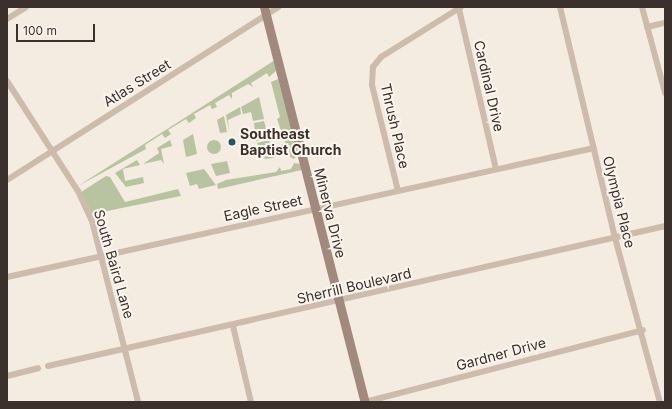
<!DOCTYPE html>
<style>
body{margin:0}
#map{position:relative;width:672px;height:409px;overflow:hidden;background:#f4ebe1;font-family:Inter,sans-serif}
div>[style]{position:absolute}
.green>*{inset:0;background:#b8c4a0}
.round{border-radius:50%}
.street>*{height:6px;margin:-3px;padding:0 3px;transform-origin:3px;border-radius:3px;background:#cdbbac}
.secondary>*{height:9px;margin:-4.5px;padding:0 4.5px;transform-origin:4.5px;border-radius:4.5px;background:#a18a7d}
.dots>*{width:11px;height:11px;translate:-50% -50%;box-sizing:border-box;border:2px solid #fbf5ee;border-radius:50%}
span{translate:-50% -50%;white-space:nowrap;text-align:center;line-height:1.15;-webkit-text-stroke:4px #fbf5ee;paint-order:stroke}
.street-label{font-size:14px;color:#3b302b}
.poi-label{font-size:14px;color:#3b302b;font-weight:700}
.left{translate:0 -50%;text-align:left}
.frame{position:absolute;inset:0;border:8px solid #3b302b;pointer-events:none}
.scale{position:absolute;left:16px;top:24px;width:79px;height:18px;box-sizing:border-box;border:2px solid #3b302b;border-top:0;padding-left:5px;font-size:12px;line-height:14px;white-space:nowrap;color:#3b302b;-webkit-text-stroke:3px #fbf5ee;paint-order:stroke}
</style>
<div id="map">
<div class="green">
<div style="clip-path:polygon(275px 60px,277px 70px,269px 77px,267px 73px,251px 83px,253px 87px,248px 84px,232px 93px,232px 99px,229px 95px,215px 103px,217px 107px,212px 109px,210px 105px,194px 114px,196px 118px,189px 123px,186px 119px,168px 130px,171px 134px,165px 138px,162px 134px,145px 145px,146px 149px,78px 186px)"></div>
<div style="clip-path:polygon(278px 79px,298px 155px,294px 159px,285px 154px,289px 153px,277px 119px,280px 117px,271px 82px)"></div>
<div style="clip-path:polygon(259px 97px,264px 119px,253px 121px,251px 112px,243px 114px,241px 107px)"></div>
<div style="clip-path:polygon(240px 107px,241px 114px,228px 120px,229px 131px,226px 115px)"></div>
<div style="clip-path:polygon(224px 116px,227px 132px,220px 133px,217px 120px)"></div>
<div style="clip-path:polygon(264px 121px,269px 138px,256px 141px,254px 123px)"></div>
<div style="clip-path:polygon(193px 134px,197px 154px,186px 157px,183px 140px)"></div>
<div class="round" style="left:207px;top:140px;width:14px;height:14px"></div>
<div style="clip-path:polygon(170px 140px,172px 146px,161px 149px,164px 164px,161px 160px,143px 164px,159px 153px,157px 148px)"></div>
<div style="clip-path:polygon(269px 140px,273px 158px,265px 159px,257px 143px)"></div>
<div style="clip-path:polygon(137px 160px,140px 165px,123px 169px,125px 181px,143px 177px,144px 183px,126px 187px,115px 173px)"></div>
<div style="clip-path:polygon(227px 161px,230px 173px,216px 176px,211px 164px)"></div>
<div style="clip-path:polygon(294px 163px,300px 164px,302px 170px,218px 189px,217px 184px,226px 180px,276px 172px,280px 167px,281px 171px,291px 169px)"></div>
<div style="clip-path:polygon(204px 169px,216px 185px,199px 189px,197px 184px,190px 186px,186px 173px)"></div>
<div style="clip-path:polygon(106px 176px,110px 177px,125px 202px,178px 189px,181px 196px,92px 214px,81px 192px)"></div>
</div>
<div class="street">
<div style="left:560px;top:7px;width:237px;rotate:76.6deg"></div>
<div style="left:615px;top:238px;width:170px;rotate:74.7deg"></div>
<div style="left:642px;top:7px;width:89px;rotate:75deg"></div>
<div style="left:459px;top:9px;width:164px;rotate:77deg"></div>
<div style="left:7px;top:19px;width:22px;rotate:-32deg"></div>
<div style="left:647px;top:27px;width:18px;rotate:-13deg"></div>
<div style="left:7px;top:81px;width:131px;rotate:57.2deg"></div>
<div style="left:78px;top:191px;width:33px;rotate:65deg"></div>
<div style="left:92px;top:221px;width:187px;rotate:75.7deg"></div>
<div style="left:7px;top:180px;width:322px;rotate:-32.5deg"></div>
<div style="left:398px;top:191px;width:109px;rotate:-103.8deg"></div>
<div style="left:372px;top:85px;width:18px;rotate:-87deg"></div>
<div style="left:373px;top:67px;width:13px;rotate:-51deg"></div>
<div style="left:381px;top:57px;width:94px;rotate:-32deg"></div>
<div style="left:7px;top:277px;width:601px;rotate:-12.39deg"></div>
<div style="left:233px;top:326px;width:78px;rotate:76.7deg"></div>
<div style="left:48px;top:366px;width:633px;rotate:-12.78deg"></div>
<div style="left:7px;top:376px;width:32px;rotate:-14deg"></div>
<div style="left:365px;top:402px;width:287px;rotate:-14.5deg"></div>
</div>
<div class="secondary">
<div style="left:264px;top:7px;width:408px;rotate:75.7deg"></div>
</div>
<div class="dots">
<div style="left:232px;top:142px;background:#1f5a5e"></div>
</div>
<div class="street-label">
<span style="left:137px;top:83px;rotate:-32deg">Atlas Street</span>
<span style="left:489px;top:86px;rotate:77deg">Cardinal Drive</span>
<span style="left:395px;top:126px;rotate:77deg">Thrush Place</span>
<span style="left:619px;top:202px;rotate:76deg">Olympia Place</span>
<span style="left:263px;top:208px;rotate:-12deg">Eagle Street</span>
<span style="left:330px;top:213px;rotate:76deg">Minerva Drive</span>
<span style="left:114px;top:264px;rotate:74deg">South Baird Lane</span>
<span style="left:354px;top:286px;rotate:-13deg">Sherrill Boulevard</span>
<span style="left:501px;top:354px;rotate:-15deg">Gardner Drive</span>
</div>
<div class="poi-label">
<span class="left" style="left:240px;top:142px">Southeast<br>Baptist Church</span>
</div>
<div class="frame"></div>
<div class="scale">100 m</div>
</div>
